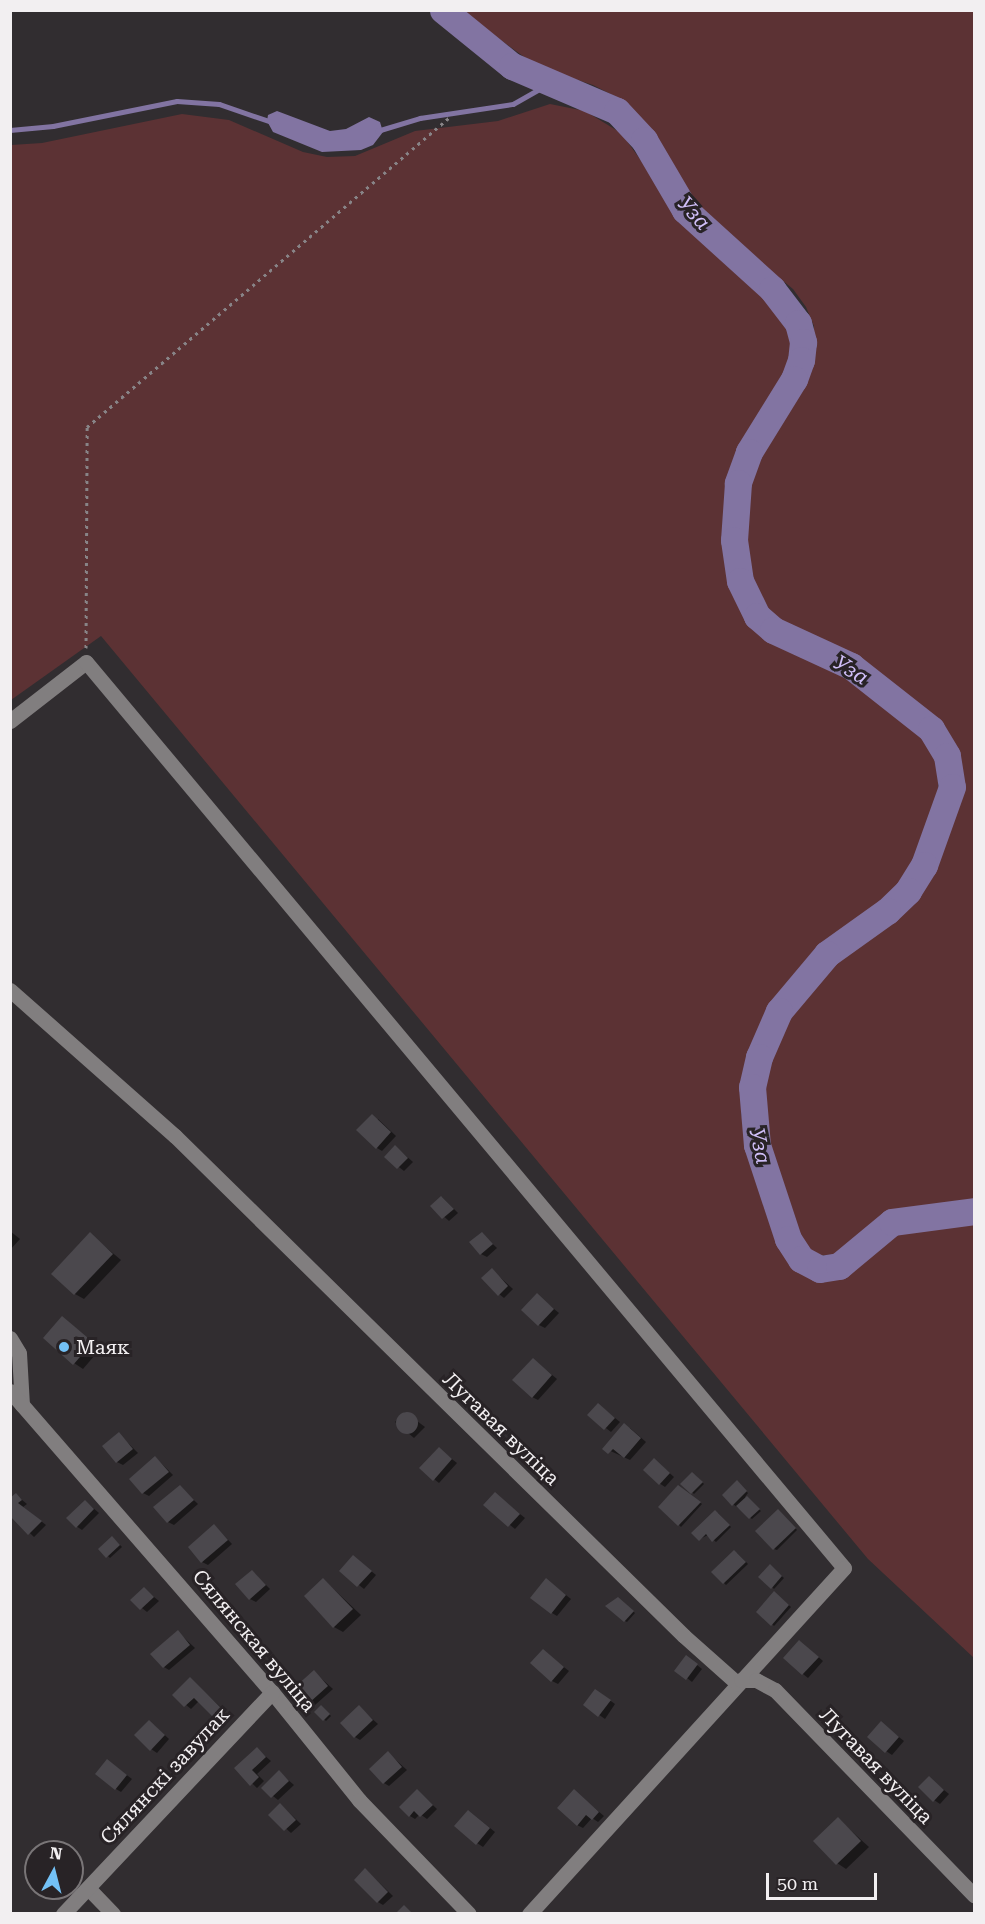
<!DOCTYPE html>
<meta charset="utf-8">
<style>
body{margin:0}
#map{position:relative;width:985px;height:1924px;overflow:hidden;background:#312d30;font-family:"Roboto Serif",serif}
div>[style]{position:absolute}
.green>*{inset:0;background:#5c3234}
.water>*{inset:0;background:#8274a2}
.shadow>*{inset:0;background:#0007}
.stream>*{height:4.5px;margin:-2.25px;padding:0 2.25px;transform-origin:2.25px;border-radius:2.25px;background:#8274a2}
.river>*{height:27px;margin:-13.5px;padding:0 13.5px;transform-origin:13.5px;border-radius:13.5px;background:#8274a2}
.building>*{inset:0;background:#4b484d}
.round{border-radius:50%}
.path>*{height:3px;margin-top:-1.5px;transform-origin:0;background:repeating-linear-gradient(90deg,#888487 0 3px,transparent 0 7.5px)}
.minor>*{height:15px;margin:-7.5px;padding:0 7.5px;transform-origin:7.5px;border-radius:7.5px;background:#817e7f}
.dots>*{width:16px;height:16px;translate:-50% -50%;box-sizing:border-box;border:3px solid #282326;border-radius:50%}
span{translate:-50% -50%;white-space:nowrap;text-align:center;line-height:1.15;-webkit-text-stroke:6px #282326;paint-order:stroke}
.poi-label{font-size:20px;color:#f2eff1}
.left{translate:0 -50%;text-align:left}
.street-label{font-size:20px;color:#f2eff1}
.water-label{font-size:21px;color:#d0bff8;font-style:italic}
.frame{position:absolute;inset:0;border:12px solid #f2eff1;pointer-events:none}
.north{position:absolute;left:24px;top:1840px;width:60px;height:60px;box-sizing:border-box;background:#282326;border:2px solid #797577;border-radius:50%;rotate:7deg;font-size:16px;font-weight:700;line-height:24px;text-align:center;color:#f2eff1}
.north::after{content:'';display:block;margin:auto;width:21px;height:27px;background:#73c1f6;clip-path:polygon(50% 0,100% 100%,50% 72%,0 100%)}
.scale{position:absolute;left:766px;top:1873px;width:111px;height:27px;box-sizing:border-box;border:3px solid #f2eff1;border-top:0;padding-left:8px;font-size:18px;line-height:21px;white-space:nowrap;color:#f2eff1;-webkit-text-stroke:4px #282326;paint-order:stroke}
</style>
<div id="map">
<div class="green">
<div style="clip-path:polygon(461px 11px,974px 11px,974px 1200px,885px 1215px,837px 1254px,817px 1256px,809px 1251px,789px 1219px,764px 1132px,760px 1108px,763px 1072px,779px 1030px,805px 989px,832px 961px,904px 905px,925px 878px,958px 792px,956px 754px,937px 723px,896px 688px,848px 656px,788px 629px,761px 604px,753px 587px,746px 566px,744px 511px,755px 465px,814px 364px,814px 326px,806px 307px,793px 289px,702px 215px,676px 180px,637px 114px,626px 102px,593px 85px,538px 67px)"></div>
<div style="clip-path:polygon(550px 104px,585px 111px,621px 133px,695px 235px,774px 303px,790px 324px,793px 339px,789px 366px,742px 441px,729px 476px,725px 517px,734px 582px,747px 613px,769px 638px,832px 667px,870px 690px,922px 734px,937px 761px,939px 802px,909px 875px,894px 897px,843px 931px,812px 957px,770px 1008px,745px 1072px,741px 1113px,753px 1166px,777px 1236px,793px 1263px,816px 1278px,841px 1275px,897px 1230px,974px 1219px,974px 1658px,868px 1559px,101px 636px,11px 700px,11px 145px,42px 143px,182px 114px,229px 120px,303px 152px,327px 157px,355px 156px,415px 131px,498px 121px)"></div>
</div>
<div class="water">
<div style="clip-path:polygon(277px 111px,330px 131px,346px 129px,369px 117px,380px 122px,383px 132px,373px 145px,361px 150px,322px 152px,273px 132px,267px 121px,268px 115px)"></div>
</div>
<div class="shadow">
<div style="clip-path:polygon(378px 1119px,396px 1136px,382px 1151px,377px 1148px)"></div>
<div style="clip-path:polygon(396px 1147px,413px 1162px,404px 1171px,386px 1157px)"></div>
<div style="clip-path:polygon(442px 1197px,458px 1213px,449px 1221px,432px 1206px)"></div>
<div style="clip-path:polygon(10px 1231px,20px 1239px,10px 1250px)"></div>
<div style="clip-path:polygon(90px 1234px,121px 1260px,84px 1299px,75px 1294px)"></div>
<div style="clip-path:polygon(482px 1234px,497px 1248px,487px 1257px,481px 1254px)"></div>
<div style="clip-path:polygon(492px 1270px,513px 1289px,504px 1298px,499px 1294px)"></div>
<div style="clip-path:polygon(537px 1295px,559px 1313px,545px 1328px,539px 1325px)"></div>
<div style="clip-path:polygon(63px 1318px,101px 1348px,83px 1369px,74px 1363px)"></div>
<div style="clip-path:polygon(533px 1359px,557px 1379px,538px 1400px,532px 1397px)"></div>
<div style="clip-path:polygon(599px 1405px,620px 1422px,611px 1432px,589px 1415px)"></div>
<div style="clip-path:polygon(405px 1412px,425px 1427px,414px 1438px,395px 1422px)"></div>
<div style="clip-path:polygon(630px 1428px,646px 1442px,630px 1460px,604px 1448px)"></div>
<div style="clip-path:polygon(119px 1434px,138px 1453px,123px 1465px,117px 1462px)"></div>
<div style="clip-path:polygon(439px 1449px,457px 1463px,439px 1483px,434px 1479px)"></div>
<div style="clip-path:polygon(156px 1458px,173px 1475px,149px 1496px,143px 1493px)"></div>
<div style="clip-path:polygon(655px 1460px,674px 1477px,665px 1487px,659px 1483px)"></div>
<div style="clip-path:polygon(695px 1475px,704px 1484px,694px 1494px,683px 1484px)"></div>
<div style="clip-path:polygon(739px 1484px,748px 1493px,745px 1497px,761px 1511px,752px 1519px,733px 1504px)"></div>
<div style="clip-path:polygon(180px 1487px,198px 1504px,174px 1525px,168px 1522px)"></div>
<div style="clip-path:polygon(679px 1487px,702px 1504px,681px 1527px,679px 1525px)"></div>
<div style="clip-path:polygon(495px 1494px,525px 1518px,515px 1529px,485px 1505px)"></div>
<div style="clip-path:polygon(16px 1495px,27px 1504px,23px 1507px,46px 1525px,34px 1537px,10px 1514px)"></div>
<div style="clip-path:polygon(85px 1501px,99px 1513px,82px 1530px,76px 1526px)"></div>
<div style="clip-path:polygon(780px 1512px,797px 1530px,777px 1550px,774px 1549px)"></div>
<div style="clip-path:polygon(718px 1513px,731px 1527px,716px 1542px,708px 1535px,700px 1539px)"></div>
<div style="clip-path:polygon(215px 1526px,232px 1544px,208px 1565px,202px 1562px)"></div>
<div style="clip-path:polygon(115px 1540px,122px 1547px,110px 1558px,101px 1549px)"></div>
<div style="clip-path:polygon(737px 1553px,748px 1564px,726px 1585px,713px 1572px)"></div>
<div style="clip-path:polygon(354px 1557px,376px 1575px,364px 1589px,341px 1571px)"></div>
<div style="clip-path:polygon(772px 1568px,784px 1578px,774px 1589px,772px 1587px)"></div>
<div style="clip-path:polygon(252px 1571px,270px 1589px,256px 1602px,250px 1599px)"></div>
<div style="clip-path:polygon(324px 1580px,361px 1615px,343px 1632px,334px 1627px)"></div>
<div style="clip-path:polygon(552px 1584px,571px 1599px,557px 1616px,552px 1613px)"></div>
<div style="clip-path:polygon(144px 1589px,159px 1601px,147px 1612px,132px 1600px)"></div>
<div style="clip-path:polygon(777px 1595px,791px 1607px,774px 1626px,772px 1624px)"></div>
<div style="clip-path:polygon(620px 1600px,635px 1613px,627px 1622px,625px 1621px)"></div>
<div style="clip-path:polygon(178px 1632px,195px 1648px,169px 1670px,164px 1667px)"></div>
<div style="clip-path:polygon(800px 1641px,823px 1661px,808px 1678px,803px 1674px)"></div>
<div style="clip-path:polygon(543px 1651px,569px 1671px,558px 1684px,552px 1681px)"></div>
<div style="clip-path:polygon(692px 1661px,702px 1669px,692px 1682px,687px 1678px)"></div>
<div style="clip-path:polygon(314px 1672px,333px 1689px,315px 1705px,310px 1702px)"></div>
<div style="clip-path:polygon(190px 1679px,225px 1711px,228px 1715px,221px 1722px,199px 1701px,191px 1709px,174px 1695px)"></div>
<div style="clip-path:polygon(601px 1694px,615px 1704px,605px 1719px,585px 1705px)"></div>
<div style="clip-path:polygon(359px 1707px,378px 1724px,360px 1740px,355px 1737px)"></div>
<div style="clip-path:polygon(323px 1708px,331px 1716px,326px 1721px,316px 1712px)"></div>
<div style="clip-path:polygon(881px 1723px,904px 1741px,892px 1755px,886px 1751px)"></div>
<div style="clip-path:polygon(154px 1725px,169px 1739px,157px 1753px,151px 1749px)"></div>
<div style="clip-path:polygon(257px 1749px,271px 1761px,257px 1774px,264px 1781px,257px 1788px,236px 1768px)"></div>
<div style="clip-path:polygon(388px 1753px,407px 1770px,389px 1786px,384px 1783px)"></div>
<div style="clip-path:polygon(108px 1761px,132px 1779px,121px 1792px,116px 1789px)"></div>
<div style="clip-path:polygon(279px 1772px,294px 1785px,278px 1800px,263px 1788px)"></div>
<div style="clip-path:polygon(929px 1778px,949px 1794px,940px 1804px,934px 1800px)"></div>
<div style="clip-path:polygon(418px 1791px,437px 1809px,427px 1819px,420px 1814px,415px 1819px,410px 1816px)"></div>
<div style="clip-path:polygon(574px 1791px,604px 1816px,598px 1822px,592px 1818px,583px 1828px,577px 1825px)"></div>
<div style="clip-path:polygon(281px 1805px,301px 1824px,291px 1833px,271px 1815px)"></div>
<div style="clip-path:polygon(469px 1811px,495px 1832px,483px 1847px,477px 1843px)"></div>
<div style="clip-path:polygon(838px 1819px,869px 1847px,846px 1869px,837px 1863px)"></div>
<div style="clip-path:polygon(366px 1870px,393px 1896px,383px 1905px,378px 1902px)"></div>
</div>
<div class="stream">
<div style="left:10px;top:130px;width:43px;rotate:-5.3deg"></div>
<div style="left:53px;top:126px;width:126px;rotate:-11.4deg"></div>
<div style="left:177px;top:101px;width:42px;rotate:4.1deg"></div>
<div style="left:219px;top:104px;width:56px;rotate:18.8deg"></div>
<div style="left:377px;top:131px;width:45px;rotate:-16.8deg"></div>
<div style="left:420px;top:118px;width:94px;rotate:-8.6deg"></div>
<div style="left:513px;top:104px;width:43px;rotate:-29.6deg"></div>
</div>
<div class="river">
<div style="left:443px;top:10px;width:89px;rotate:39.1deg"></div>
<div style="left:512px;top:66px;width:114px;rotate:23.2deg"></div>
<div style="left:617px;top:111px;width:40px;rotate:47deg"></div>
<div style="left:644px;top:140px;width:81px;rotate:59.6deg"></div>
<div style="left:685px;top:210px;width:118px;rotate:42.2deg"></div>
<div style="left:772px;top:289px;width:43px;rotate:52.6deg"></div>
<div style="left:798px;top:323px;width:20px;rotate:75deg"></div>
<div style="left:803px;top:342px;width:18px;rotate:96deg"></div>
<div style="left:801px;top:360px;width:20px;rotate:110deg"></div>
<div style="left:794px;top:379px;width:86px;rotate:121.7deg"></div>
<div style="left:749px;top:452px;width:33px;rotate:110deg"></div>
<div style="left:738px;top:483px;width:57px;rotate:94deg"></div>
<div style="left:734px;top:540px;width:41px;rotate:81.7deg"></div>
<div style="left:740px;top:581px;width:39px;rotate:64deg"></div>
<div style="left:757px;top:616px;width:21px;rotate:41deg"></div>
<div style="left:773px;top:630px;width:86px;rotate:24.8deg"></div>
<div style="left:851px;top:666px;width:102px;rotate:38.2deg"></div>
<div style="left:931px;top:729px;width:31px;rotate:59deg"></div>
<div style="left:947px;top:756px;width:31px;rotate:81deg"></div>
<div style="left:952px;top:787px;width:83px;rotate:109.7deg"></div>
<div style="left:924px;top:865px;width:31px;rotate:122deg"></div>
<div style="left:908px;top:891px;width:29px;rotate:136deg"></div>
<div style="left:887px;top:911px;width:74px;rotate:144.4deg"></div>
<div style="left:827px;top:954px;width:75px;rotate:130.1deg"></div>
<div style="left:779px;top:1011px;width:50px;rotate:113.5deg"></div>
<div style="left:759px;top:1057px;width:31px;rotate:103deg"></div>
<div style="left:752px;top:1087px;width:58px;rotate:85.1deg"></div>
<div style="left:757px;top:1145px;width:99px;rotate:71.7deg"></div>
<div style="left:788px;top:1239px;width:24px;rotate:57deg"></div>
<div style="left:801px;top:1259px;width:21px;rotate:28deg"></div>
<div style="left:820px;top:1269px;width:19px;rotate:-9deg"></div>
<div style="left:839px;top:1266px;width:69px;rotate:-39.7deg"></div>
<div style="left:892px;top:1222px;width:83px;rotate:-7.6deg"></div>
</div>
<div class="building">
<div style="clip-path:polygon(372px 1114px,391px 1132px,376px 1149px,356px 1130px)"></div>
<div style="clip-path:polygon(395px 1145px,408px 1158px,397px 1169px,384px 1157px)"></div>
<div style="clip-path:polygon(441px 1196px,454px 1209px,442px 1219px,430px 1206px)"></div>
<div style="clip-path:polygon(90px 1232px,113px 1254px,74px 1295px,51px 1274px)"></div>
<div style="clip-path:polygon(482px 1232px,493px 1244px,480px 1255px,469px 1242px)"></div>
<div style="clip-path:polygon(492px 1268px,508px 1286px,498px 1296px,481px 1278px)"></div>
<div style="clip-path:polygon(537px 1293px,554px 1309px,538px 1326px,521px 1310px)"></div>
<div style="clip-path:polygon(62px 1316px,93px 1342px,73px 1365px,43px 1338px)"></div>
<div style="clip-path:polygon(533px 1358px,552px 1375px,532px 1398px,512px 1380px)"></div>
<div style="clip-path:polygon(598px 1403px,615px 1418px,604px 1430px,587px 1415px)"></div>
<div class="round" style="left:396px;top:1412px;width:22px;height:22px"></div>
<div style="clip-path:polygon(624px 1423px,641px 1438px,624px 1458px,613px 1449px,608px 1454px,602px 1449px)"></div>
<div style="clip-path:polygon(119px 1432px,133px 1449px,116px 1463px,102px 1446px)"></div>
<div style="clip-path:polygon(439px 1447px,452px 1459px,433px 1481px,419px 1468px)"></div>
<div style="clip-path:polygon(155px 1456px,169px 1472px,142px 1494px,129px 1479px)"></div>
<div style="clip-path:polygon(654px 1458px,670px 1473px,659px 1485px,643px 1470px)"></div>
<div style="clip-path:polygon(692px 1472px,703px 1482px,691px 1494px,680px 1484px)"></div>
<div style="clip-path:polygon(737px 1480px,747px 1491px,732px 1506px,722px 1495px)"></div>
<div style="clip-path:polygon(180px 1485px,194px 1500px,167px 1523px,153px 1507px)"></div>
<div style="clip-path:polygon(678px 1485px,701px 1502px,678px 1526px,658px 1507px)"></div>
<div style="clip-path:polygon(495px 1492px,520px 1514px,508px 1527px,483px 1505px)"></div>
<div style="clip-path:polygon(16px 1493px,22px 1500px,18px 1503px,42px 1521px,28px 1535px,10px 1516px,10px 1498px)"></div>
<div style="clip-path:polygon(747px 1496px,760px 1509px,749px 1519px,736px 1506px)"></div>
<div style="clip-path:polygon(85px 1500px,94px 1509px,76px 1528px,66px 1518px)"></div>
<div style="clip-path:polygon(778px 1509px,796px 1528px,773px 1550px,755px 1531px)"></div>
<div style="clip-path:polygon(715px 1510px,730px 1525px,712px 1542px,706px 1534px,699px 1541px,691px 1533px)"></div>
<div style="clip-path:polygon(214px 1524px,228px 1540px,201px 1563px,188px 1547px)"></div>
<div style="clip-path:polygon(112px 1536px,120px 1545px,106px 1558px,98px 1549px)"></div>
<div style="clip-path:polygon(734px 1550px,746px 1562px,723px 1584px,711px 1572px)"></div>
<div style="clip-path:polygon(353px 1555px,372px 1571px,357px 1587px,339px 1571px)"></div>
<div style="clip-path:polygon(770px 1564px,782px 1576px,771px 1589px,758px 1577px)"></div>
<div style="clip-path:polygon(252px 1570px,266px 1585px,249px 1600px,235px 1584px)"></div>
<div style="clip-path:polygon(323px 1578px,353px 1609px,333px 1628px,304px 1596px)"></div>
<div style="clip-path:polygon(546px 1578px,566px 1595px,551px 1614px,530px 1598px)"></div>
<div style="clip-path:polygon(144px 1587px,154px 1597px,140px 1610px,130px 1600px)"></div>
<div style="clip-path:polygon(774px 1591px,789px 1605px,771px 1626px,756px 1612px)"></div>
<div style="clip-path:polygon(618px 1597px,634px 1611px,624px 1622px,605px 1606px)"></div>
<div style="clip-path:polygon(178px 1630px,190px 1645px,163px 1668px,150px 1654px)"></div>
<div style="clip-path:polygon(799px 1640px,819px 1657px,802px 1675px,783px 1658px)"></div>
<div style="clip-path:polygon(543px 1649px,564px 1667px,551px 1682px,530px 1663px)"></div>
<div style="clip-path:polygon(686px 1655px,698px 1664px,686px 1680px,674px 1671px)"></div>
<div style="clip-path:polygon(314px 1670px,328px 1686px,309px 1703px,295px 1687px)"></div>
<div style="clip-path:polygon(190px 1677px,226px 1713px,218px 1722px,194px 1698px,184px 1707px,172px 1695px)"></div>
<div style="clip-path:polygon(595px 1689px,611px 1700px,598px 1717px,583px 1705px)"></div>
<div style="clip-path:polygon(321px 1705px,330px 1714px,323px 1721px,314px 1712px)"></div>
<div style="clip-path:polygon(359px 1705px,373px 1720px,354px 1738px,340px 1723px)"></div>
<div style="clip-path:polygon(149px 1720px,165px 1735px,150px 1751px,134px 1735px)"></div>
<div style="clip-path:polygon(881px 1721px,899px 1737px,885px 1753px,867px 1737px)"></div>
<div style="clip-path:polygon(257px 1747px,266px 1757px,252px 1770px,259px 1777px,250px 1786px,234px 1768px)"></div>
<div style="clip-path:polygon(388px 1751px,402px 1767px,383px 1784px,369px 1769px)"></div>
<div style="clip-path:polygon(107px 1759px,127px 1775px,115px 1790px,95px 1774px)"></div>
<div style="clip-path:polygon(279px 1770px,289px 1781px,271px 1798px,261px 1788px)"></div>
<div style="clip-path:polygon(929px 1776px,944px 1790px,933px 1802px,918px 1787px)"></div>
<div style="clip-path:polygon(417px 1789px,433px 1805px,420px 1817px,414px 1811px,409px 1817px,399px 1807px)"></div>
<div style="clip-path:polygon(574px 1789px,599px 1812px,592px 1820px,586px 1815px,577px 1826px,557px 1808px)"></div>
<div style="clip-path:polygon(280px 1803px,296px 1820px,284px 1831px,268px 1815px)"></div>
<div style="clip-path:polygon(468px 1810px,490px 1828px,476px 1845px,454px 1826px)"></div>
<div style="clip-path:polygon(838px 1817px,861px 1841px,836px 1865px,813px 1841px)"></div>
<div style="clip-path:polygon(365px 1868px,388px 1892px,377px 1903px,354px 1880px)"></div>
<div style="clip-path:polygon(404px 1905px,413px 1914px,395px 1914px)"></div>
</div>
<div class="path">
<div style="left:86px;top:648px;width:221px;rotate:-89.7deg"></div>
<div style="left:87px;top:427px;width:477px;rotate:-40.5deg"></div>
</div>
<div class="minor">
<div style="left:10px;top:721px;width:96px;rotate:-37.8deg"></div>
<div style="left:86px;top:662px;width:1181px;rotate:50.08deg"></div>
<div style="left:844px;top:1568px;width:468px;rotate:132.3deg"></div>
<div style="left:10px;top:990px;width:220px;rotate:41.5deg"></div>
<div style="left:175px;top:1136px;width:713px;rotate:44.49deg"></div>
<div style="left:684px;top:1636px;width:72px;rotate:41.6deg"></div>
<div style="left:10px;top:1338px;width:17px;rotate:59deg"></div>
<div style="left:19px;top:1353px;width:52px;rotate:86.7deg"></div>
<div style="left:10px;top:1391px;width:399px;rotate:49deg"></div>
<div style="left:272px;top:1692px;width:139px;rotate:51.1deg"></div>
<div style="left:359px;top:1800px;width:158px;rotate:46deg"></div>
<div style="left:741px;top:1680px;width:15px"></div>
<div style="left:756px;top:1680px;width:21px;rotate:28deg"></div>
<div style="left:775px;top:1690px;width:286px;rotate:45.9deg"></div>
<div style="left:88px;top:1888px;width:36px;rotate:46deg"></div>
<div style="left:63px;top:1914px;width:305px;rotate:-46.7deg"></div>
</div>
<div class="dots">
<div style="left:64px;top:1347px;background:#73c1f6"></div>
</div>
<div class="poi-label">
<span class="left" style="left:76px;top:1347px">Маяк</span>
</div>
<div class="street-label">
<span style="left:501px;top:1429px;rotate:44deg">Лугавая вуліца</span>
<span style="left:254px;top:1641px;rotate:50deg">Сялянская вуліца</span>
<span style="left:876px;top:1766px;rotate:46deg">Лугавая вуліца</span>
<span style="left:165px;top:1776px;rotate:-47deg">Сялянскі завулак</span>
</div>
<div class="water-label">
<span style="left:694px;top:213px;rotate:48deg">Уза</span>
<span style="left:851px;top:670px;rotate:32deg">Уза</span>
<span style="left:760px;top:1146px;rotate:78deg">Уза</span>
</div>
<div class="frame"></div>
<div class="north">N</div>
<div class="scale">50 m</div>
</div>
